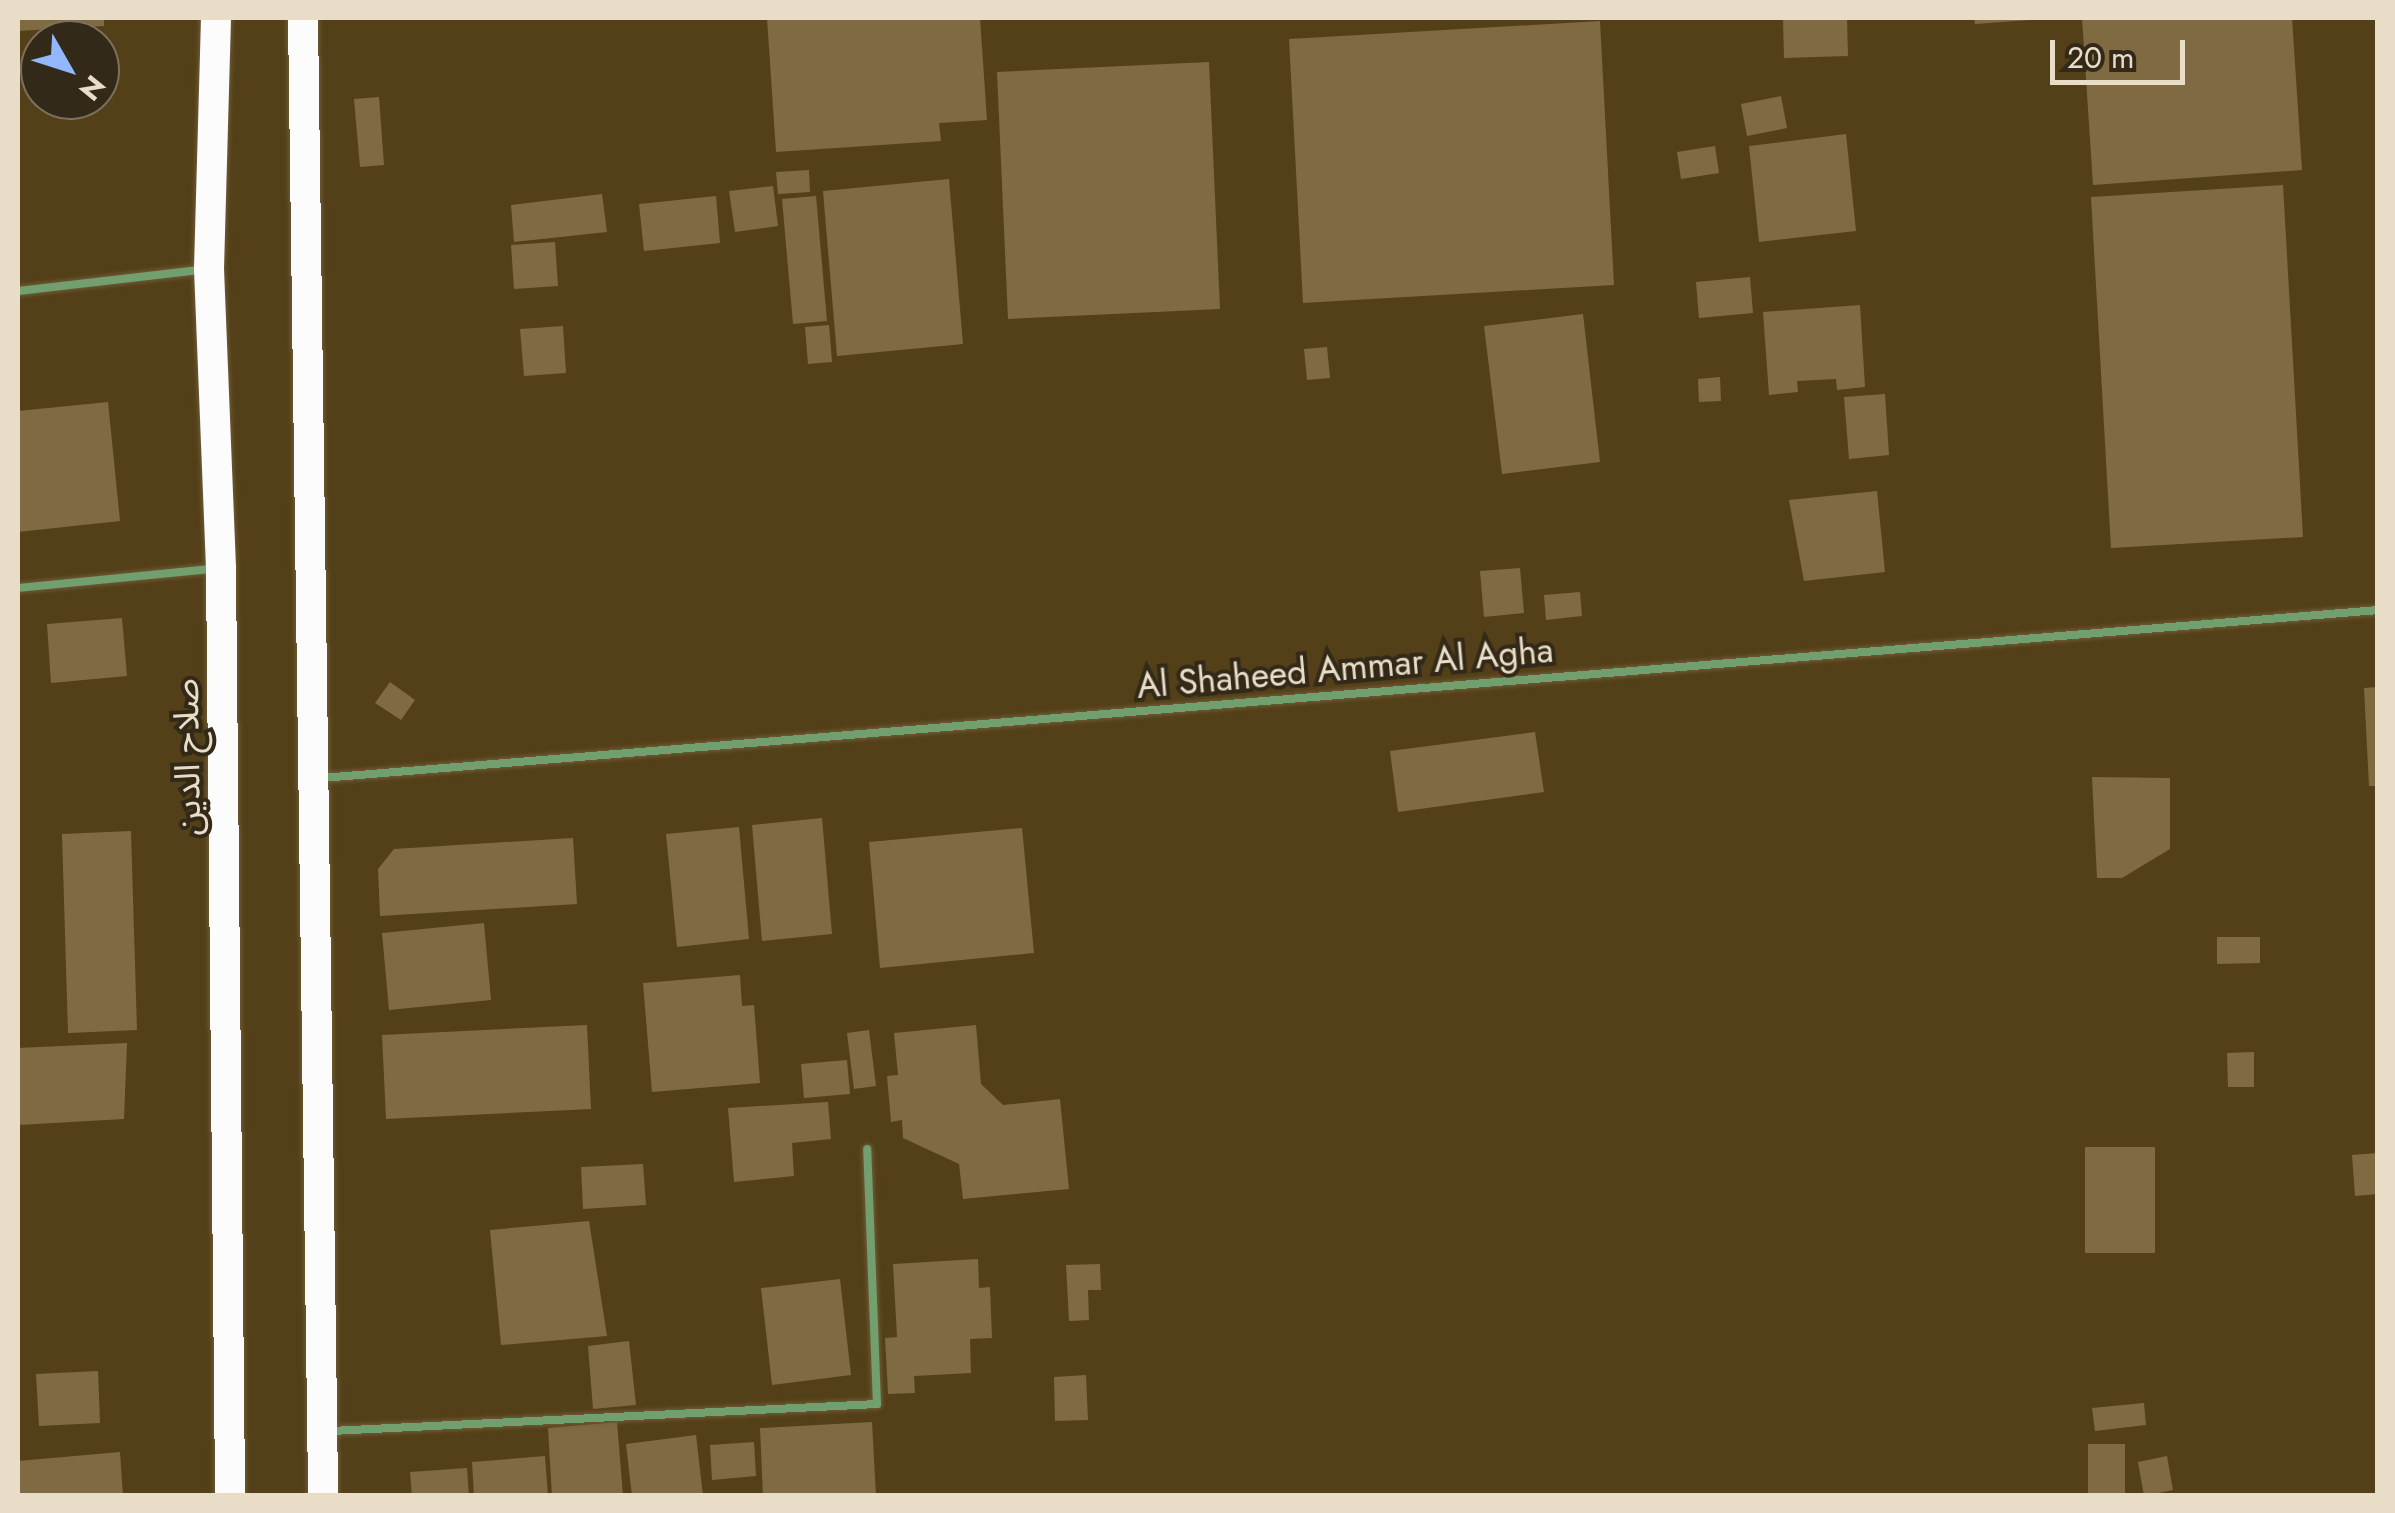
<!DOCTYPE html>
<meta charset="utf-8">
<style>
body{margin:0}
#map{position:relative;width:2395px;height:1513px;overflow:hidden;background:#544018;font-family:Jost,"Noto Sans Arabic",sans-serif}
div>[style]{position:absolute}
.building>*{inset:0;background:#7f6a42}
.roads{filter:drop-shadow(0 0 2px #6f5c38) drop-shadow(0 0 2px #6f5c38)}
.lane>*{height:8px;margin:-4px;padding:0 4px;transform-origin:4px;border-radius:4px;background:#71a06e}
.highway>*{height:30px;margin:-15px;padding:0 15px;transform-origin:15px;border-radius:15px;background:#fcfcfc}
span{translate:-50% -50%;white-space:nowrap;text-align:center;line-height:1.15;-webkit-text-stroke:8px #322918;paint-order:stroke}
.street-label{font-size:35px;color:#e9ddc8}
.frame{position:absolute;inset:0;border:20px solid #e9ddc8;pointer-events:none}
.north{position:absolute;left:20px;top:20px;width:100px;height:100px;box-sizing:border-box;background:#322918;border:2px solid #7b715e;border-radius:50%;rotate:129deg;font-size:28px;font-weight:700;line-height:40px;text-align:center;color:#e9ddc8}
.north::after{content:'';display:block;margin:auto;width:35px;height:45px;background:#93b7fd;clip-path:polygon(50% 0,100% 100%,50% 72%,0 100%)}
.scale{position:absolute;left:2050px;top:40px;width:135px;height:45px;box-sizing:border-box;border:5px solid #e9ddc8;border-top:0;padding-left:12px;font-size:30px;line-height:35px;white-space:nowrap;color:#e9ddc8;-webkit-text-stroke:8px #322918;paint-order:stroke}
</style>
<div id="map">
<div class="building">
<div style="clip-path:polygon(18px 18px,104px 18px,104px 26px,18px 31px)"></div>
<div style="clip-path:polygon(767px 18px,980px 18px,987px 120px,939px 123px,941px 141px,776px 152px)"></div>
<div style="clip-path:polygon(1783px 18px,1847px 18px,1848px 56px,1784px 58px)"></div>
<div style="clip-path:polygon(1974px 18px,2030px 18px,2030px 20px,1975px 24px)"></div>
<div style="clip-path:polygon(2082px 18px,2292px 18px,2302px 170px,2093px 185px)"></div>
<div style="clip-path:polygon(1600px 21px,1614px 285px,1303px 303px,1289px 39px)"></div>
<div style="clip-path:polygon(1209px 62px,1220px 309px,1008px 319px,997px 72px)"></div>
<div style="clip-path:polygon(1781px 96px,1787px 128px,1747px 136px,1741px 104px)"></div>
<div style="clip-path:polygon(379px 97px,384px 165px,360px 167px,354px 99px)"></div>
<div style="clip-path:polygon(1846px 134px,1856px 231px,1759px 242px,1749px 146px)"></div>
<div style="clip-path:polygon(1715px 146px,1719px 173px,1681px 179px,1677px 152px)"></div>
<div style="clip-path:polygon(809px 170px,810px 192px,778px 194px,776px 172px)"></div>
<div style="clip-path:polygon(949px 179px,963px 344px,837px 356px,823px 191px)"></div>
<div style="clip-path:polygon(2283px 185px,2303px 537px,2111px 548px,2091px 197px)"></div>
<div style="clip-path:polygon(773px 186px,778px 226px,735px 232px,729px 191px)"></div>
<div style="clip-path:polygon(602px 194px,607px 232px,514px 242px,511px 205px)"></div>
<div style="clip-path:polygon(716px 196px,720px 243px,644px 251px,639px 204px)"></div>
<div style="clip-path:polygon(816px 196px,827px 321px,793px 324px,782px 199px)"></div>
<div style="clip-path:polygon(555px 242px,558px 286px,514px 289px,511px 245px)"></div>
<div style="clip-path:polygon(1750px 277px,1753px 313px,1699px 318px,1696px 282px)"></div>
<div style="clip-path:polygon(1860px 305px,1865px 387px,1837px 390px,1836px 379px,1797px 381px,1798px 392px,1769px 395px,1763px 312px)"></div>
<div style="clip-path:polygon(1583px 314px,1600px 462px,1502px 474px,1484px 326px)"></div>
<div style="clip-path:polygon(829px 325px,832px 362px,808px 364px,805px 327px)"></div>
<div style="clip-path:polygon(563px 326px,566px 373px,524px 376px,520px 329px)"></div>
<div style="clip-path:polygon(1327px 347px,1330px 378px,1307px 380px,1304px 349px)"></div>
<div style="clip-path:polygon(1720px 377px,1721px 401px,1699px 402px,1698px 379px)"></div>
<div style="clip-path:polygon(1885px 394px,1889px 455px,1849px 459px,1844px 397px)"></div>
<div style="clip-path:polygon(108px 402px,120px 521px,18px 532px,18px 411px)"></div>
<div style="clip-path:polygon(1877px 491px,1885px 572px,1804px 581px,1789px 500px)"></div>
<div style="clip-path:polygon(1520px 568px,1524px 613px,1484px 617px,1480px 571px)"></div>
<div style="clip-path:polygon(1580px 592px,1582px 616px,1546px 620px,1544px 595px)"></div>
<div style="clip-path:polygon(122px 618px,127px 676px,51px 683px,47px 624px)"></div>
<div style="clip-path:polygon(390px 682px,415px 700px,401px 720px,375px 703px)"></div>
<div style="clip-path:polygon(2378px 687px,2378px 786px,2369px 786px,2364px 688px)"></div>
<div style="clip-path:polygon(1535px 732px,1544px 792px,1398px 812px,1390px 751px)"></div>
<div style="clip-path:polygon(2092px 777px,2170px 778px,2170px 849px,2122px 878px,2097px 878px)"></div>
<div style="clip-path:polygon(822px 818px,832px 934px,762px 941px,752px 825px)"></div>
<div style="clip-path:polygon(739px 827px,749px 939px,677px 947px,666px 834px)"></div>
<div style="clip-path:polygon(1022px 828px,1034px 953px,880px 968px,869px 842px)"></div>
<div style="clip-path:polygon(131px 831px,137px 1030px,68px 1033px,62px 834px)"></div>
<div style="clip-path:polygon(573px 838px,577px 904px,380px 916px,378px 869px,394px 849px)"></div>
<div style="clip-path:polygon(484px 923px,491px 1000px,389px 1010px,382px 933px)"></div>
<div style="clip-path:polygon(2217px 937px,2260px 937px,2260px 963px,2217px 964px)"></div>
<div style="clip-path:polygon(740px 975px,742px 1006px,754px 1005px,760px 1083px,652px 1092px,643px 983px)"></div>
<div style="clip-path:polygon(587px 1025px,591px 1109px,386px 1119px,382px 1035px)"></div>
<div style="clip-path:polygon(976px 1025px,981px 1084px,1003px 1105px,1060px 1099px,1069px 1189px,963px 1199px,959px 1164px,903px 1138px,902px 1120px,891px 1122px,887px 1076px,898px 1075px,894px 1033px)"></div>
<div style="clip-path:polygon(869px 1030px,876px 1086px,854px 1089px,847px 1033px)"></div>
<div style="clip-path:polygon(127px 1043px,124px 1119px,18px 1125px,18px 1048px)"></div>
<div style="clip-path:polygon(2254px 1052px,2254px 1087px,2228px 1087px,2227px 1053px)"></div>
<div style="clip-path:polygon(847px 1060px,850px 1094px,804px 1098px,801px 1064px)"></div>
<div style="clip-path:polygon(828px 1102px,831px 1139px,792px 1143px,794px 1176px,734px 1182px,728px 1108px)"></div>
<div style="clip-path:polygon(2085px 1147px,2155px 1147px,2155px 1253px,2085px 1253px)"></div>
<div style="clip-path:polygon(2378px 1153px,2378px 1194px,2355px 1196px,2352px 1155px)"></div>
<div style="clip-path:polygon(643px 1164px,646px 1205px,583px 1209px,581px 1167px)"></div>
<div style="clip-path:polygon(589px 1221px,607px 1336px,501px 1345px,490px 1230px)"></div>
<div style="clip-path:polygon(978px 1259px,979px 1288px,990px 1287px,992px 1338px,970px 1339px,971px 1373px,914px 1376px,915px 1393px,888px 1394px,885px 1338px,897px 1337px,893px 1264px)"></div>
<div style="clip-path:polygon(1100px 1264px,1101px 1290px,1088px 1290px,1089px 1320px,1069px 1321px,1066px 1265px)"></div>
<div style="clip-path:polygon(840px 1279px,851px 1375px,772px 1385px,761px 1288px)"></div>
<div style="clip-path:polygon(629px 1341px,636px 1405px,593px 1409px,588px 1346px)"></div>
<div style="clip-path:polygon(98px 1371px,100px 1423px,39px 1426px,36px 1374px)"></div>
<div style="clip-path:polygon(1086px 1375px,1088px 1420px,1055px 1421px,1054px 1377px)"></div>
<div style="clip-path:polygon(2144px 1403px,2146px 1425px,2095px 1431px,2092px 1408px)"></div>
<div style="clip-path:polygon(617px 1422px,623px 1496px,552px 1496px,548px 1428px)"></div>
<div style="clip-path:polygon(872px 1422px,876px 1496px,763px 1496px,760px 1428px)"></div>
<div style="clip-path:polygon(696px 1435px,703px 1496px,632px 1496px,626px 1444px)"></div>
<div style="clip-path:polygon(754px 1442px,756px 1476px,712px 1480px,710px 1445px)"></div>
<div style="clip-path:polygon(2088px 1444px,2125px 1444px,2125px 1496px,2088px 1496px)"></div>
<div style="clip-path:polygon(120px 1452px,123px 1496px,18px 1496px,18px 1461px)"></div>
<div style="clip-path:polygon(545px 1456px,548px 1496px,474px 1496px,472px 1462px)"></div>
<div style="clip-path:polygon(2167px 1456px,2173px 1490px,2144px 1496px,2138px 1462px)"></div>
<div style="clip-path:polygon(467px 1468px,469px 1496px,412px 1496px,410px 1472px)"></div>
</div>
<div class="roads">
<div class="lane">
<div style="left:18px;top:291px;width:183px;rotate:-6.6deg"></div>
<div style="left:18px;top:588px;width:195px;rotate:-5.6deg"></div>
<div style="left:322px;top:778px;width:2063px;rotate:-4.67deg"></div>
<div style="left:331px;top:1431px;width:547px;rotate:-2.83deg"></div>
<div style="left:877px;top:1404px;width:255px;rotate:-92.2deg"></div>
</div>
<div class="highway">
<div style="left:216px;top:18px;width:251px;rotate:91.6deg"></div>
<div style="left:209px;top:269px;width:299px;rotate:87.7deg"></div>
<div style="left:221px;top:568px;width:928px;rotate:89.44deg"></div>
<div style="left:303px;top:18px;width:1478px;rotate:89.22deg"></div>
</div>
</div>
<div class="street-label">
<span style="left:1345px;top:668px;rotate:-5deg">Al Shaheed Ammar Al Agha</span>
<span style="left:187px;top:757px;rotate:-91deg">صلاح الدين</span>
</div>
<div class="frame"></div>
<div class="north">N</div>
<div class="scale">20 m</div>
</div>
